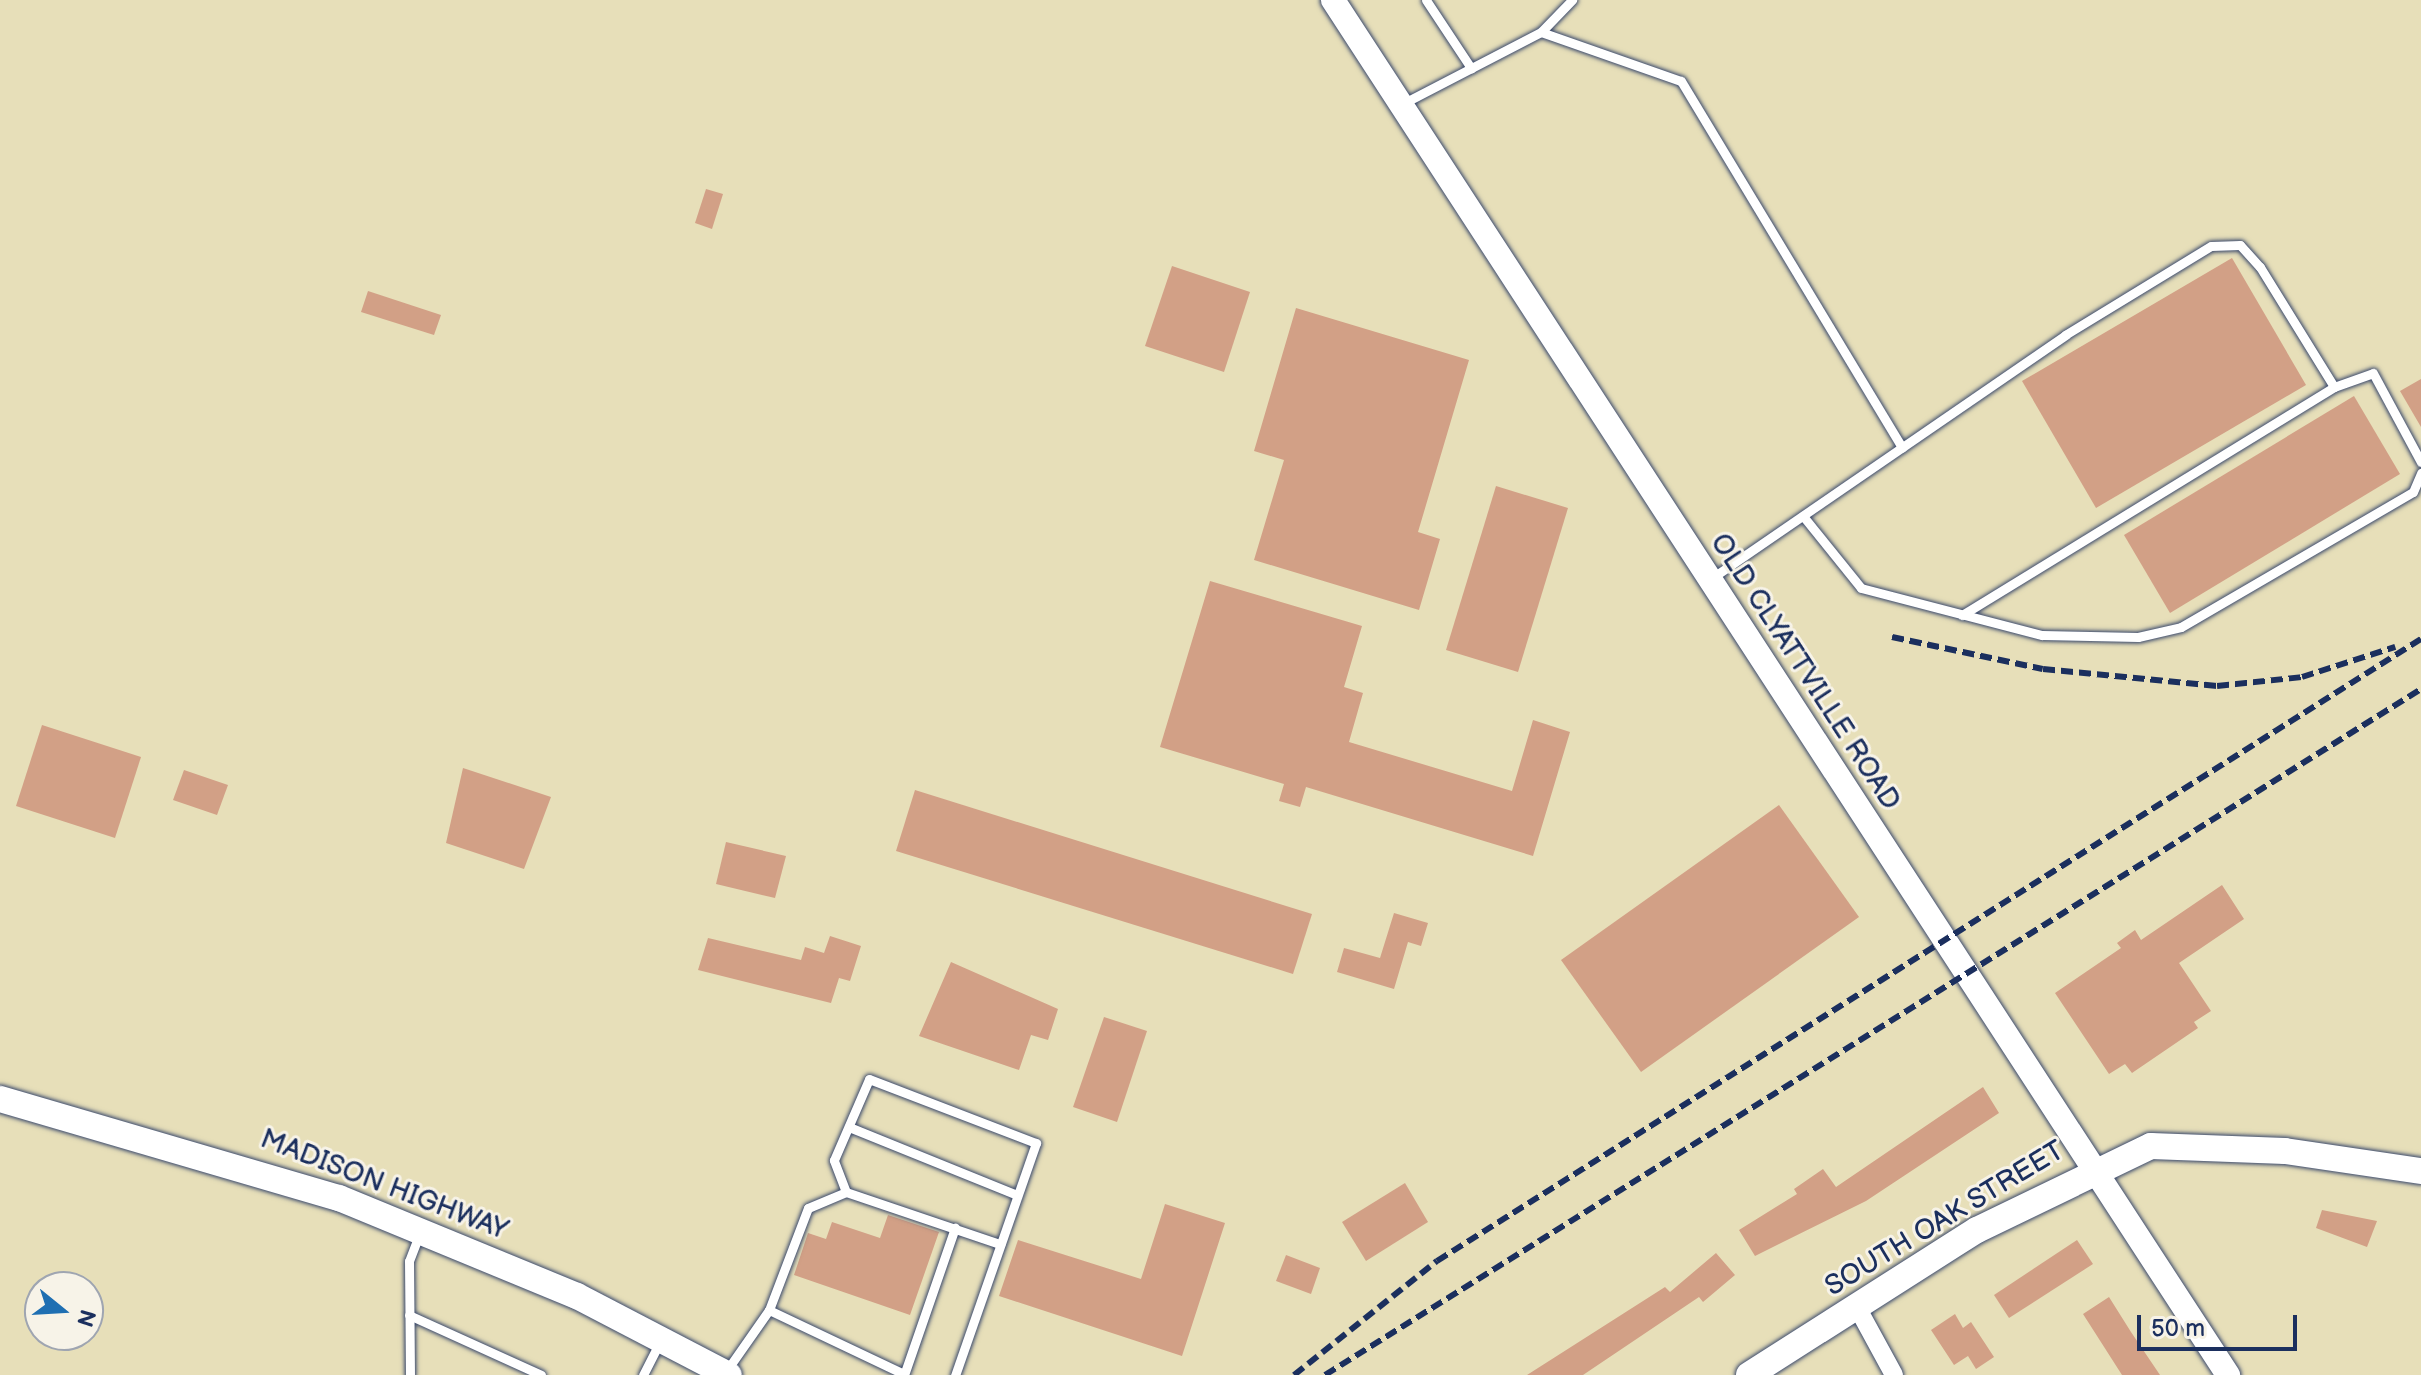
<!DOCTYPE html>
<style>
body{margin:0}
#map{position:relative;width:2421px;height:1375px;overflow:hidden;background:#e7dfb9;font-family:"Balsamiq Sans",sans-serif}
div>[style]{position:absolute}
.building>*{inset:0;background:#d2a086}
.roads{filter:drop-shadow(0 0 2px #3a496c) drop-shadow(0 0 2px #3a496c)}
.service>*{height:9px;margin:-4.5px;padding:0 4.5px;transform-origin:4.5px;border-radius:4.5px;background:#fff}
.minor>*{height:18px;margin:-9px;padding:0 9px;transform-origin:9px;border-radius:9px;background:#fff}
.tertiary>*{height:24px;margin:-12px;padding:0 12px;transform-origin:12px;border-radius:12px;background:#fff}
.secondary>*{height:26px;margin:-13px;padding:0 13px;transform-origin:13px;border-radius:13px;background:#fff}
.rail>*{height:6px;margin-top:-3px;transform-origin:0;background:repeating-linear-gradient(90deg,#1b2f5e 0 12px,transparent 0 18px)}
span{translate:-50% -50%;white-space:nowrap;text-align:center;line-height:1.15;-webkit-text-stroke:6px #f7f3e8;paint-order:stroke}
.street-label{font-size:28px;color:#1b2f5e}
.north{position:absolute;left:24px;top:1271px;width:80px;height:80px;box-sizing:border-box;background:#f7f3e8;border:2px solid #9fa5b1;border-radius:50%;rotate:108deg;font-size:22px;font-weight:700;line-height:32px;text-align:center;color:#1b2f5e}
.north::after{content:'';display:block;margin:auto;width:28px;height:36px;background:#1f6fb2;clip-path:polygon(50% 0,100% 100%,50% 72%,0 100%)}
.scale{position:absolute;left:2137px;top:1315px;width:160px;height:36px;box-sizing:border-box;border:4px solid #1b2f5e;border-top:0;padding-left:10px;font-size:24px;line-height:28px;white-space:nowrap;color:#1b2f5e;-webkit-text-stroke:6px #f7f3e8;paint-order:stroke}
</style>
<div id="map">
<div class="building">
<div style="clip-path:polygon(706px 189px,723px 194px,712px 229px,695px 223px)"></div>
<div style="clip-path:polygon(2232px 258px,2306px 385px,2096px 508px,2022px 381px)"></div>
<div style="clip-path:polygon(1172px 266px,1250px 292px,1224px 372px,1145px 346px)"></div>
<div style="clip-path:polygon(368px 291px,441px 315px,434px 335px,361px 312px)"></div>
<div style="clip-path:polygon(1296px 308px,1469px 360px,1418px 532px,1440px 539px,1419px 610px,1254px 560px,1284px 460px,1254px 451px)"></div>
<div style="clip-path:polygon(2421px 379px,2421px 427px,2400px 391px)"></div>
<div style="clip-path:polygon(2354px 396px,2400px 474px,2170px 613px,2124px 535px)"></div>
<div style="clip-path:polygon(1496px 486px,1568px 508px,1518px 672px,1446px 650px)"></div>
<div style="clip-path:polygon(1210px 581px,1362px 626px,1344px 687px,1363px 693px,1349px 742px,1512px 791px,1533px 720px,1570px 732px,1533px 856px,1306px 787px,1300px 807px,1279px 801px,1284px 784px,1160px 747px)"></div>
<div style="clip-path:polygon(42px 725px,141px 757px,115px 838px,16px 806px)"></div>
<div style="clip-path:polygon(463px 768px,551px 797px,524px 869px,446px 843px)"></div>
<div style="clip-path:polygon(184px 770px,228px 785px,217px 815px,173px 800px)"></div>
<div style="clip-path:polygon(915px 790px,1312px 914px,1293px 974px,896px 851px)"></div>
<div style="clip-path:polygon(1779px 805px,1859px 917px,1641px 1072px,1561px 960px)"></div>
<div style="clip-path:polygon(726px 842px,786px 856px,775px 898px,716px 884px)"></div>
<div style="clip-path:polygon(2222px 885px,2244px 919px,2179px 963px,2211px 1011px,2194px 1022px,2198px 1028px,2132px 1073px,2125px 1064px,2109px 1074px,2055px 993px,2121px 948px,2117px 943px,2135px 930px,2141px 940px)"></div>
<div style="clip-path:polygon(1394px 913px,1428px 923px,1421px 946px,1408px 942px,1394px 989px,1337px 972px,1344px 948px,1380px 958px)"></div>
<div style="clip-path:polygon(830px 936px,861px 946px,850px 981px,839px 978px,831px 1003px,698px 970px,708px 938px,801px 960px,805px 947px,824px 953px)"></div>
<div style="clip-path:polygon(951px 962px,1058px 1009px,1048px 1040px,1031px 1035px,1019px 1070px,919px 1036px)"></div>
<div style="clip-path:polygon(1104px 1017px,1147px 1031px,1117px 1122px,1073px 1107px)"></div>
<div style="clip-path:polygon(1983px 1087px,1999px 1113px,1866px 1201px,1755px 1256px,1739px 1230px,1797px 1194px,1794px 1189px,1823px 1169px,1836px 1187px)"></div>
<div style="clip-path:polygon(1405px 1183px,1428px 1222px,1366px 1261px,1342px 1222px)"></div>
<div style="clip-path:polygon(1165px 1204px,1225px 1223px,1182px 1356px,999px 1296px,1018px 1240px,1141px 1279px)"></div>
<div style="clip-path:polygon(2322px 1210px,2377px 1221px,2367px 1247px,2316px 1228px)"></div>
<div style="clip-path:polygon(888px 1215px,939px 1232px,910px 1315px,794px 1275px,808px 1233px,826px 1239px,832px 1222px,880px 1238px)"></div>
<div style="clip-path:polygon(2077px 1240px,2093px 1264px,2009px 1318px,1994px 1295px)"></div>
<div style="clip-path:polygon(1716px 1253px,1735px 1275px,1703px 1302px,1699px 1297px,1583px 1375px,1527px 1375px,1665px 1287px,1670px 1292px)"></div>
<div style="clip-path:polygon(1286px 1255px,1320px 1268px,1311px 1294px,1276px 1281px)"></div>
<div style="clip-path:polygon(2109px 1297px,2131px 1332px,2160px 1375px,2122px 1375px,2083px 1314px)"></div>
<div style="clip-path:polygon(1955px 1314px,1963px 1328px,1971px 1322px,1994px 1357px,1976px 1369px,1968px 1356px,1954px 1365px,1931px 1330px)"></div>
</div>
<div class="roads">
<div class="service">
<div style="left:1426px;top:0;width:82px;rotate:56.5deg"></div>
<div style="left:1541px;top:32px;width:45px;rotate:-45.9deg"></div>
<div style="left:1402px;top:104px;width:157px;rotate:-27.4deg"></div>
<div style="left:1541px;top:32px;width:148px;rotate:19.3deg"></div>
<div style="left:1681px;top:81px;width:428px;rotate:58.9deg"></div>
<div style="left:1803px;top:516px;width:92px;rotate:51.1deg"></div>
<div style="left:1861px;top:588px;width:187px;rotate:14.6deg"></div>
<div style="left:2042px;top:635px;width:96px;rotate:1.2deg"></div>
<div style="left:2138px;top:637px;width:44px;rotate:-13.1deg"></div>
<div style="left:2181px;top:627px;width:268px;rotate:-30.2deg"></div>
<div style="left:2413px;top:492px;width:21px;rotate:-67deg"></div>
<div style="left:1712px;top:578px;width:429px;rotate:-34.5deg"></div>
<div style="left:2065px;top:335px;width:171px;rotate:-31.4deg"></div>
<div style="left:2211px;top:246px;width:29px;rotate:-2deg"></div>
<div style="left:2240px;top:245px;width:30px;rotate:48deg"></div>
<div style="left:2260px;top:267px;width:141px;rotate:58.3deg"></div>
<div style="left:2334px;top:387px;width:41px;rotate:-19.7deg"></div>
<div style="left:2373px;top:373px;width:101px;rotate:61.7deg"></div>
<div style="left:1962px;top:615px;width:436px;rotate:-31.5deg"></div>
<div style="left:849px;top:1127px;width:181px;rotate:22deg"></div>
<div style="left:846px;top:1192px;width:34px;rotate:-111deg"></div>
<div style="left:834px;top:1160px;width:88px;rotate:-66.6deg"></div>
<div style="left:869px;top:1079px;width:179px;rotate:21deg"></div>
<div style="left:1036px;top:1143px;width:246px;rotate:109.2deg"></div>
<div style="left:769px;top:1310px;width:149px;rotate:25.4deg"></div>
<div style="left:409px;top:1315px;width:145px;rotate:24.4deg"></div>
<div style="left:727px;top:1370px;width:73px;rotate:-55deg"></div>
<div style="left:769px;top:1310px;width:109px;rotate:-69.1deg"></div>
<div style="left:808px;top:1208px;width:41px;rotate:-22.8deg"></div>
<div style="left:846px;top:1192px;width:163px;rotate:18.7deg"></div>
<div style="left:410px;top:1375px;width:114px;rotate:-90.5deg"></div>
<div style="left:409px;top:1261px;width:31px;rotate:-69deg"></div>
<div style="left:643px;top:1375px;width:37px;rotate:-63deg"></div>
<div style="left:904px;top:1375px;width:156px;rotate:-70.9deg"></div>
</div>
<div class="minor">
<div style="left:1857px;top:1307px;width:77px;rotate:61.4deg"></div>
</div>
<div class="tertiary">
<div style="left:1333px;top:0;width:1641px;rotate:56.94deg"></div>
</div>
<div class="secondary">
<div style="left:0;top:1099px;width:353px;rotate:16.3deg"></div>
<div style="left:339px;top:1198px;width:257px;rotate:22.4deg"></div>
<div style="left:577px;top:1296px;width:171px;rotate:27.5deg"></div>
<div style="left:1749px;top:1375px;width:270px;rotate:-32.5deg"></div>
<div style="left:1977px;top:1230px;width:193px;rotate:-25.8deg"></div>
<div style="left:2151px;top:1146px;width:134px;rotate:2.1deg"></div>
<div style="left:2285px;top:1151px;width:137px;rotate:8.4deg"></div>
</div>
</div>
<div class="rail">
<div style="left:1892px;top:637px;width:154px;rotate:12deg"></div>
<div style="left:2043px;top:669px;width:175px;rotate:5.6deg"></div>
<div style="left:2217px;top:686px;width:85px;rotate:-6deg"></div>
<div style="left:2302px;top:677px;width:98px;rotate:-17.9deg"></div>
<div style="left:1294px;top:1375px;width:183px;rotate:-38.6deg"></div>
<div style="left:1437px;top:1261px;width:1164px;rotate:-32.3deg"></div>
<div style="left:1325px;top:1375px;width:1293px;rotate:-32.04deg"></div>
</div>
<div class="street-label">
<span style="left:1805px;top:672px;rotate:57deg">OLD CLYATTVILLE ROAD</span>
<span style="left:384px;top:1185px;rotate:21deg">MADISON HIGHWAY</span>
<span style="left:1945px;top:1219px;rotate:-31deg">SOUTH OAK STREET</span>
</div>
<div class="north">N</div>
<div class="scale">50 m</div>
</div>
